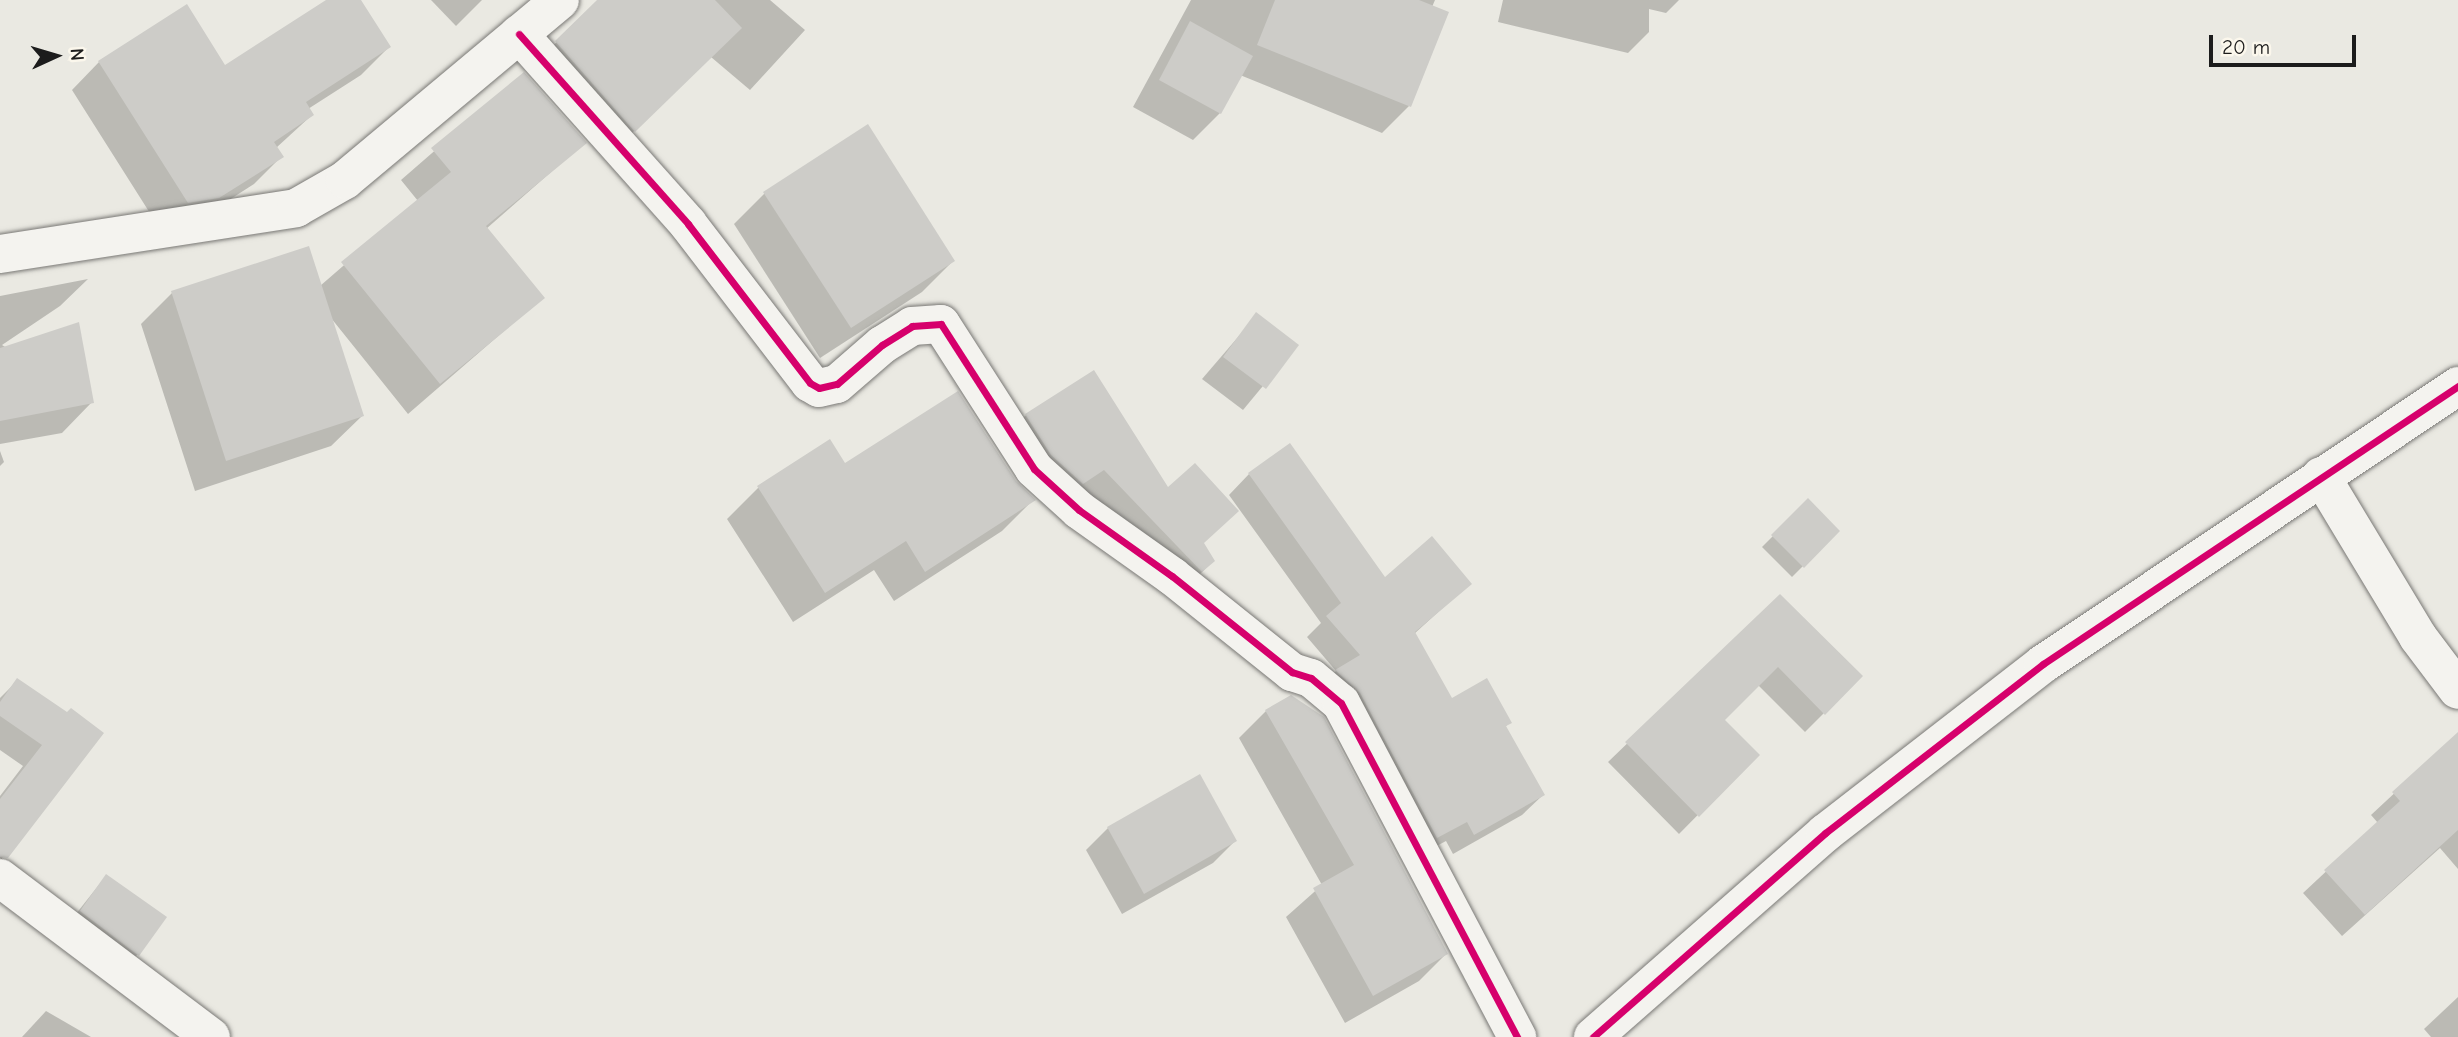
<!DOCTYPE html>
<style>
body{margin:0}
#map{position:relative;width:2458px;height:1037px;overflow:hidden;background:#eae9e2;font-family:"Comic Neue",sans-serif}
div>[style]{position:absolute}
.shadow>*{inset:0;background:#0003}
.building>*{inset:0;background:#cdccc8}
.roads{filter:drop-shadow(0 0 2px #797875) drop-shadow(0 0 2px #797875)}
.minor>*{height:38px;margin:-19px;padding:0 19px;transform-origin:19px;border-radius:19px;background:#f4f3ef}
.cycleway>*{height:7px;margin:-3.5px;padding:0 3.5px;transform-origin:3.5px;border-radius:3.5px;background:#d6006c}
span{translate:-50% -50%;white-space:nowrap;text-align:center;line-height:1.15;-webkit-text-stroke:5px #fbf7ec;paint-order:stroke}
.north{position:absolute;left:21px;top:21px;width:70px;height:70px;-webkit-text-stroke:5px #fbf7ec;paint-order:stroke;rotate:86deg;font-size:19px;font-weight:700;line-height:28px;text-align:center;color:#1c1c1c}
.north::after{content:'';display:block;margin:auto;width:24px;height:32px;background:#1c1c1c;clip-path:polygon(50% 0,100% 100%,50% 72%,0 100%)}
.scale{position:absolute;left:2209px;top:35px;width:147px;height:32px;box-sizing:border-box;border:4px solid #1c1c1c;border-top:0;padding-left:9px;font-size:21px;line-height:24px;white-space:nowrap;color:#1c1c1c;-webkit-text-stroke:5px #fbf7ec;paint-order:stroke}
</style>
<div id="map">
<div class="shadow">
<div style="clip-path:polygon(329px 0,359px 0,389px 47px,361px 75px,308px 109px,312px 115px,276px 148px,282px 156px,254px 184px,190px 225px,160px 229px,72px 90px,99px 62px,225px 67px)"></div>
<div style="clip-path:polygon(431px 0,482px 0,456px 26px)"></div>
<div style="clip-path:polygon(600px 0,770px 0,805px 30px,750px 90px,711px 57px,606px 158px,528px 70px)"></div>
<div style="clip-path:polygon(1191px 0,1435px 0,1432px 7px,1446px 13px,1409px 106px,1382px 133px,1240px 75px,1220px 113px,1193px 140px,1133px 107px)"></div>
<div style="clip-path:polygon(1503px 0,1679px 0,1666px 13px,1649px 9px,1649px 32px,1628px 53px,1498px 22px)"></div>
<div style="clip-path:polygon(523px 74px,584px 143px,486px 229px,542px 298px,408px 414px,331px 318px,362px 416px,331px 446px,195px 491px,141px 324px,172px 293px,320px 286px,418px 201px,401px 180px)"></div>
<div style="clip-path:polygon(765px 193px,953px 261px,922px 292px,820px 358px,734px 224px)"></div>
<div style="clip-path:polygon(88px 279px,60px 306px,2px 345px,92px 402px,62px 433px,0 444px,0 296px)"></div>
<div style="clip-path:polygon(1257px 315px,1297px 345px,1243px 410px,1202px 379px)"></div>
<div style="clip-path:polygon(1093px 373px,1213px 561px,1191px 583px,1004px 437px,1026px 415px)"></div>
<div style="clip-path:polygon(0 451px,4px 462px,0 466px)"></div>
<div style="clip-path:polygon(845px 465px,1014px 482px,1033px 500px,1002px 531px,894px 601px,874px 570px,793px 622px,727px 519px,758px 488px)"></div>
<div style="clip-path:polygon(1249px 474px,1385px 579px,1469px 584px,1414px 634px,1451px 701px,1510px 722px,1505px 727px,1543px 795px,1522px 815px,1453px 854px,1446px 841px,1416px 857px,1316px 691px,1336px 671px,1307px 637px,1321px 623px,1229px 495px)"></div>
<div style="clip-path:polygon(1808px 501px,1838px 531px,1792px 577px,1762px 547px)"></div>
<div style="clip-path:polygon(1780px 596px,1861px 676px,1805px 732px,1758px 685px,1723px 720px,1757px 755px,1679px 834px,1608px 762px)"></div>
<div style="clip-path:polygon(18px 680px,67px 714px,0 863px,0 796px,23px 766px,0 750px,0 698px)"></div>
<div style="clip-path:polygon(1266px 711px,1446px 954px,1419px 981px,1345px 1023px,1286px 917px,1322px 885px,1239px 738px)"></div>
<div style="clip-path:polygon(2458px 734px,2458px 869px,2440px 848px,2342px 936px,2303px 893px,2378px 823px,2371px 815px)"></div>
<div style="clip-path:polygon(1108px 828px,1235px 841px,1213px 863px,1122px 914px,1086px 850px)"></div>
<div style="clip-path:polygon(106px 876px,138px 954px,116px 976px,60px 934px)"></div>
<div style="clip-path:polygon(2458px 997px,2458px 1037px,2431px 1037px,2424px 1029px)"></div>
<div style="clip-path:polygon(46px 1011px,91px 1037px,22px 1037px)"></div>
</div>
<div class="building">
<div style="clip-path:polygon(326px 0,361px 0,391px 47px,306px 102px,314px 115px,274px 142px,284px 157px,219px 198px,188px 203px,98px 61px,187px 4px,225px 65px)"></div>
<div style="clip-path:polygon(597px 0,715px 0,742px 28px,635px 132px,555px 41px)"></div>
<div style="clip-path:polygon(1275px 0,1419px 0,1449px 12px,1411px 107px,1257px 45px)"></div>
<div style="clip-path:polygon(1190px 21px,1253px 56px,1221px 114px,1159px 80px)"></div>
<div style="clip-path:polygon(524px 72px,587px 143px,486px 226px,545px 298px,440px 384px,341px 262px,451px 172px,431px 148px)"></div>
<div style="clip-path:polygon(868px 124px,955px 261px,851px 328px,763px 192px)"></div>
<div style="clip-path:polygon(309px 246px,364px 416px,226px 461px,171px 291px)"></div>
<div style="clip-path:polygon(1256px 312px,1299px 345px,1266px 389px,1223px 357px)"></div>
<div style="clip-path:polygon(79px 322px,94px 403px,0 421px,0 348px)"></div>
<div style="clip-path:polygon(1094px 370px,1168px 487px,1195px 463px,1239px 511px,1204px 543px,1215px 561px,1202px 572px,1104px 470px,1083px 484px,1051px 455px,1025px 414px)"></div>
<div style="clip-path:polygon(958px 391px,1016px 481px,1036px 500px,925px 572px,906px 541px,825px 593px,757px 486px,830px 439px,845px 463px)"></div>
<div style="clip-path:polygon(1290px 443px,1385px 577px,1432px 536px,1472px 584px,1415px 632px,1452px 698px,1487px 678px,1512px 723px,1506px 726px,1545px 795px,1474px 835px,1467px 822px,1437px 838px,1360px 693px,1335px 670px,1360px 655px,1326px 616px,1341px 603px,1248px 473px)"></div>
<div style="clip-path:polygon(1808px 498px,1840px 531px,1804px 568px,1771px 535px)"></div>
<div style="clip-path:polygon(1780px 594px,1863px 676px,1825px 715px,1778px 667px,1725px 720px,1760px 755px,1699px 817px,1625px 742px)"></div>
<div style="clip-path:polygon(17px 678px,67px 712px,71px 708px,104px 733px,8px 858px,0 857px,0 799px,42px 745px,0 716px,0 702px)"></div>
<div style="clip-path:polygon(1291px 695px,1324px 717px,1448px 954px,1373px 996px,1313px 888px,1354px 865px,1265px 710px)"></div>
<div style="clip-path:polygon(2458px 732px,2458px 830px,2365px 915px,2324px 870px,2400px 801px,2392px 792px)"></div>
<div style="clip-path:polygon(1200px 774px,1237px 841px,1144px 894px,1107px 827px)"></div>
<div style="clip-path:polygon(106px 874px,167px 917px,139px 956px,80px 911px)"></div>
</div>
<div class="roads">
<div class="minor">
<div style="left:519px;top:34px;width:254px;rotate:48.3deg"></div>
<div style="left:688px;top:224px;width:200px;rotate:52.5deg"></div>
<div style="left:810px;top:383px;width:10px;rotate:29deg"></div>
<div style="left:819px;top:388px;width:18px;rotate:-13deg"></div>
<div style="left:837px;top:384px;width:60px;rotate:-40.9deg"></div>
<div style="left:882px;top:345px;width:36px;rotate:-32deg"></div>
<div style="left:912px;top:326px;width:29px;rotate:-4deg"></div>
<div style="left:941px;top:324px;width:172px;rotate:57.3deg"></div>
<div style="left:1034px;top:469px;width:61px;rotate:42.3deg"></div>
<div style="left:1079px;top:510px;width:114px;rotate:35.4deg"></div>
<div style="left:1172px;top:576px;width:154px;rotate:38.7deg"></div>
<div style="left:1292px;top:672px;width:20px;rotate:18deg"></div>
<div style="left:1311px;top:678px;width:39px;rotate:40deg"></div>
<div style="left:1341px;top:703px;width:378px;rotate:62.2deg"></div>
<div style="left:0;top:254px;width:300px;rotate:-8.8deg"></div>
<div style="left:296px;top:208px;width:56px;rotate:-29.7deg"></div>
<div style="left:345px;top:180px;width:280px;rotate:-39.9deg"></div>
<div style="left:2321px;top:476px;width:188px;rotate:58.9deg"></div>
<div style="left:2418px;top:637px;width:66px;rotate:53deg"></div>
<div style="left:0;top:878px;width:264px;rotate:37deg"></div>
<div style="left:1593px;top:1037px;width:309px;rotate:-41.3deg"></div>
<div style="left:1825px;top:833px;width:276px;rotate:-37.8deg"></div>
<div style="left:2043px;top:664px;width:500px;rotate:-33.8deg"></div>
</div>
</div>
<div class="cycleway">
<div style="left:519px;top:34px;width:254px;rotate:48.3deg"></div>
<div style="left:688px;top:224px;width:200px;rotate:52.5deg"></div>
<div style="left:810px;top:383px;width:10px;rotate:29deg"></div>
<div style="left:819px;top:388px;width:18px;rotate:-13deg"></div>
<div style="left:837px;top:384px;width:60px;rotate:-40.9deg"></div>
<div style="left:882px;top:345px;width:36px;rotate:-32deg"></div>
<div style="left:912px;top:326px;width:29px;rotate:-4deg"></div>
<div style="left:941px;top:324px;width:172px;rotate:57.3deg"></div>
<div style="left:1034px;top:469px;width:61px;rotate:42.3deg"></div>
<div style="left:1079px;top:510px;width:114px;rotate:35.4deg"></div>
<div style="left:1172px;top:576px;width:154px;rotate:38.7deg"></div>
<div style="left:1292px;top:672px;width:20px;rotate:18deg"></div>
<div style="left:1311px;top:678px;width:39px;rotate:40deg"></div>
<div style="left:1341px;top:703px;width:378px;rotate:62.2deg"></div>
<div style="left:1593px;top:1037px;width:309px;rotate:-41.3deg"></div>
<div style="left:1825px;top:833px;width:276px;rotate:-37.8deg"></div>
<div style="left:2043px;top:664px;width:500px;rotate:-33.8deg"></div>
</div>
<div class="north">N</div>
<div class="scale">20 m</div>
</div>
